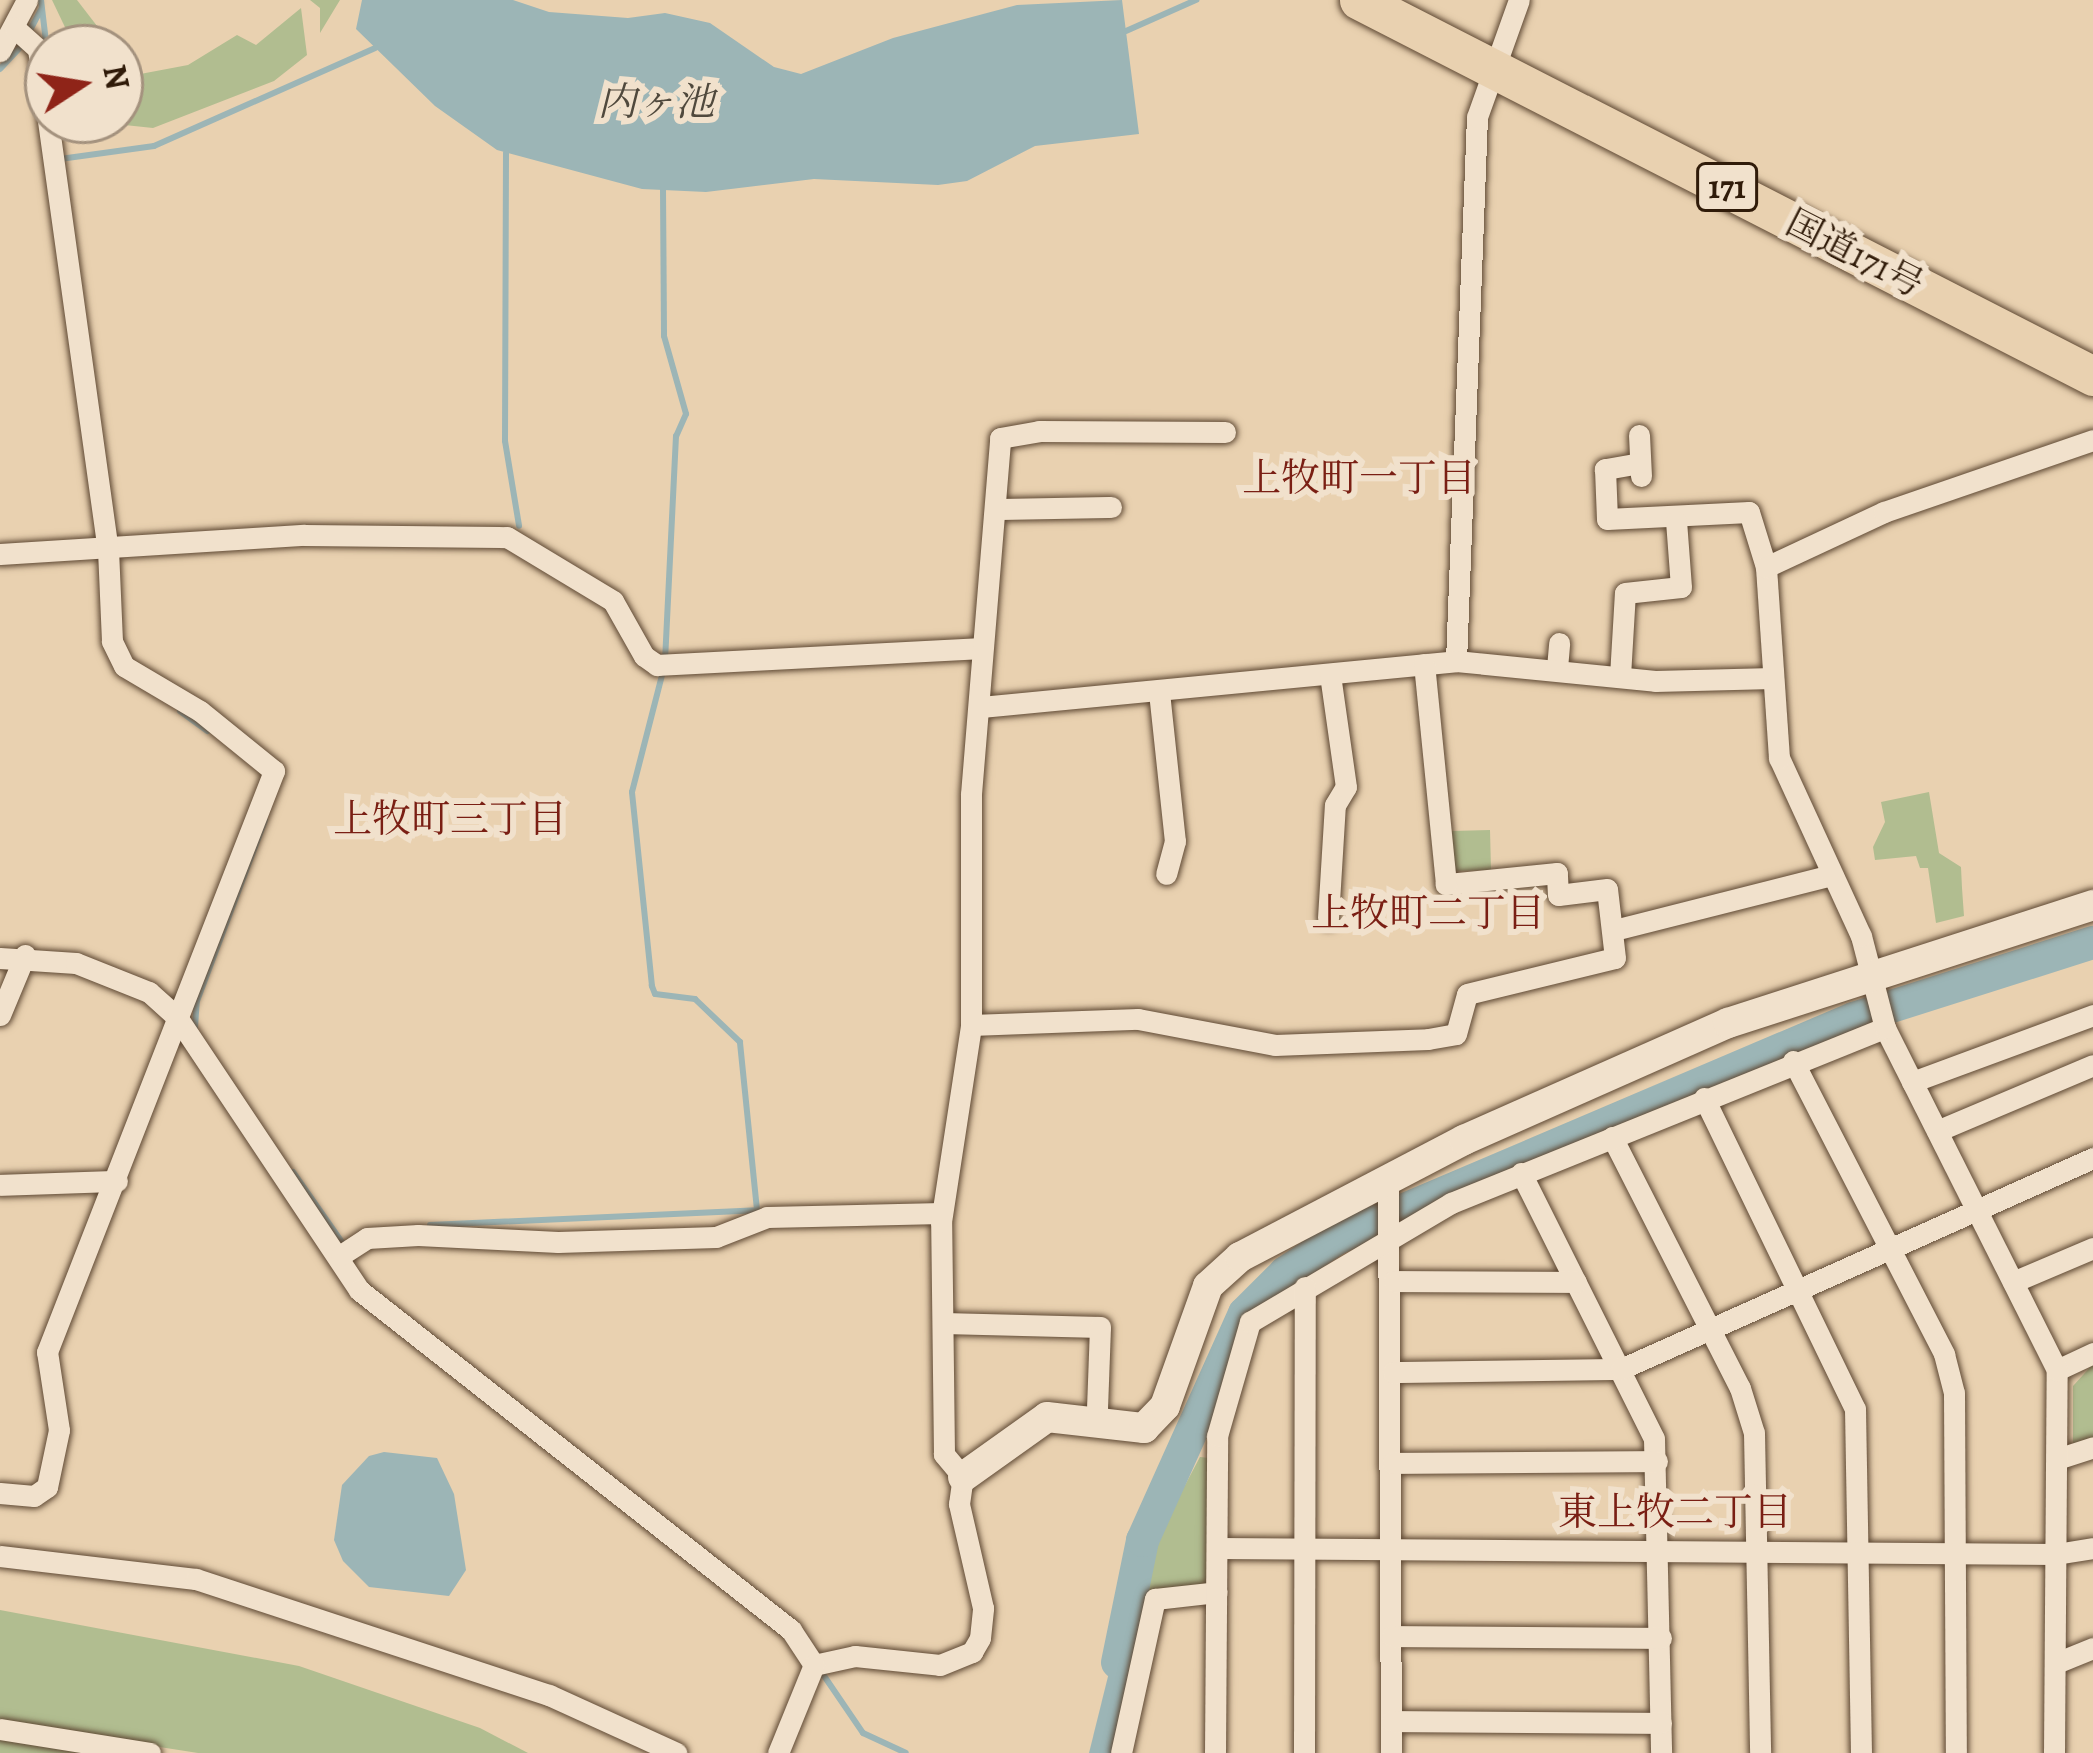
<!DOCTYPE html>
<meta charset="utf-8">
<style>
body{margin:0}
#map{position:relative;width:2093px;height:1753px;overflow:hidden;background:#e9d1b0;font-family:Alegreya,"Noto Serif JP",serif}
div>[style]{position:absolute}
.green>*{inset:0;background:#b1bd90}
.water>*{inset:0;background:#9cb5b6}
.stream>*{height:6px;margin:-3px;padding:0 3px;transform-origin:3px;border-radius:3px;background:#9cb5b6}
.river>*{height:33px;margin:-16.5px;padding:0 16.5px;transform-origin:16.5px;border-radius:16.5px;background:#9cb5b6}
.roads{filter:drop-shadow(0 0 3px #5e4833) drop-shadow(0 0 3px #5e4833)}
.street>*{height:21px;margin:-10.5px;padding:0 10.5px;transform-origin:10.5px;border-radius:10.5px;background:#f1e1cc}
.secondary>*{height:30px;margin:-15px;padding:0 15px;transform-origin:15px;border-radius:15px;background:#f1e1cc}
.highway>*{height:39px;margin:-19.5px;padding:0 19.5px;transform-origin:19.5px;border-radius:19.5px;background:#e9d1b0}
span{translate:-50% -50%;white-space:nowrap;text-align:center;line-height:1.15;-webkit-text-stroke:12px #f1e1cc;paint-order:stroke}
.shield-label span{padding:3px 9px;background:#f1e1cc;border:3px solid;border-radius:9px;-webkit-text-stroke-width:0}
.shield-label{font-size:33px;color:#301b09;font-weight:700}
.street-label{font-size:36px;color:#301b09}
.water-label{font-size:39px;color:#50493d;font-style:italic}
.neighbourhood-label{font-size:39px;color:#7a1f14}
.north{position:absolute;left:24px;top:24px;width:120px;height:120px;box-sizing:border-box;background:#f1e1cc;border:3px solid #a4927e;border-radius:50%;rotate:78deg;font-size:33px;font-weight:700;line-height:48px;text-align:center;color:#301b09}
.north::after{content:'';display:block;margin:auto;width:42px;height:54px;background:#8f2418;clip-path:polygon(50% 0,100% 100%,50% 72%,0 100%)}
</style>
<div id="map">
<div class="green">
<div style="clip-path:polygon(52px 0,77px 0,114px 48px,74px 46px)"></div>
<div style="clip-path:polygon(310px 0,340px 0,320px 33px,320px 8px)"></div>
<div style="clip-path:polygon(301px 8px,307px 55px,274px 81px,153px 128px,115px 124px,120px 56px,135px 75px,188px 65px,237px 35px,256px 45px)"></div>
<div style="clip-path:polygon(1929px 792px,1939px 853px,1961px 867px,1962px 888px,1964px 916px,1936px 923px,1928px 868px,1920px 868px,1916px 856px,1875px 860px,1873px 847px,1885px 822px,1881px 802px)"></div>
<div style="clip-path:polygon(1490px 830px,1491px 870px,1453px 871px,1452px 831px)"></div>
<div style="clip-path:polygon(2093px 1364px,2093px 1438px,2073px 1447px,2073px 1386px)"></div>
<div style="clip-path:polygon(1200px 1457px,1209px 1458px,1210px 1581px,1203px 1590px,1144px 1591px,1150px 1551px)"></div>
<div style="clip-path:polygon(0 1610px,299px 1666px,480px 1728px,528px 1753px,198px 1753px,0 1722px)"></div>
<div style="clip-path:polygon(0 1736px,117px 1753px,0 1753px)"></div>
</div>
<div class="water">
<div style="clip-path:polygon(362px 0,513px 0,549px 12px,628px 18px,665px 13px,710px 23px,774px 67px,801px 74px,893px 38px,1017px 5px,1122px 0,1139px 134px,1035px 146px,967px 181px,938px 185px,814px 179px,706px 192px,642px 189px,497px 150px,435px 106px,356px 29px)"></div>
<div style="clip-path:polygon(384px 1452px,437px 1458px,454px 1494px,466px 1570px,449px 1596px,369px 1587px,343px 1561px,334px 1540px,342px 1485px,369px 1456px)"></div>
<div style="clip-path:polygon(1141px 1617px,1113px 1753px,1089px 1753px,1122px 1620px)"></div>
</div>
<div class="stream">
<div style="left:41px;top:0;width:50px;rotate:83.2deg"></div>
<div style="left:1126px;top:31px;width:77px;rotate:-23.9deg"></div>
<div style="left:29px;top:32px;width:26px;rotate:-62deg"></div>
<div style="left:0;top:69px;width:34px;rotate:-47deg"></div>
<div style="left:506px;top:153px;width:288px;rotate:90.2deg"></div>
<div style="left:505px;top:441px;width:86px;rotate:80.6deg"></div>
<div style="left:60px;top:159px;width:95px;rotate:-7.9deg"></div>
<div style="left:154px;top:146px;width:242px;rotate:-23.9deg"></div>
<div style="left:663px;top:189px;width:147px;rotate:89.6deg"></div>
<div style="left:664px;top:336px;width:81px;rotate:74.2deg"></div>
<div style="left:686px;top:414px;width:24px;rotate:114deg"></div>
<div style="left:676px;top:436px;width:221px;rotate:92.8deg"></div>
<div style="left:180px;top:711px;width:34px;rotate:36deg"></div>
<div style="left:195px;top:1027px;width:26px;rotate:-86deg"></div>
<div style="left:197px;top:1001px;width:193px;rotate:-69.4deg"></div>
<div style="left:293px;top:1172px;width:89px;rotate:55.1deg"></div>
<div style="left:430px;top:1225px;width:327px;rotate:-2.6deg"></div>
<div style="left:757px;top:1210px;width:169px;rotate:-95.8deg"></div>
<div style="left:740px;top:1042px;width:62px;rotate:-136.3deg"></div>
<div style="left:695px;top:999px;width:40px;rotate:-172.9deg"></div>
<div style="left:655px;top:994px;width:9px;rotate:-111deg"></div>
<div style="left:652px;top:986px;width:195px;rotate:-95.9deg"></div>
<div style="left:632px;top:792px;width:125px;rotate:-75.6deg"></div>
<div style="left:818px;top:1667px;width:80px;rotate:55.7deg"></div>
<div style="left:863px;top:1733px;width:47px;rotate:24.9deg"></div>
</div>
<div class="river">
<div style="left:1117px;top:1662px;width:125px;rotate:-78.4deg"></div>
<div style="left:1142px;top:1540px;width:249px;rotate:-65.8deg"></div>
<div style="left:1244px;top:1313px;width:58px;rotate:-45deg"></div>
<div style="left:1285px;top:1272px;width:61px;rotate:-33.7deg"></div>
<div style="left:1336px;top:1238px;width:562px;rotate:-23.05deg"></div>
<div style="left:1853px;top:1018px;width:252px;rotate:-17.6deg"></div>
</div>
<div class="roads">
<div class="street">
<div style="left:0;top:51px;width:58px;rotate:-62.1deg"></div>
<div style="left:1639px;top:435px;width:41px;rotate:87.2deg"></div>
<div style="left:1640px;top:463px;width:36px;rotate:170deg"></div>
<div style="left:1605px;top:469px;width:50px;rotate:87.7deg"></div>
<div style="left:1607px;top:519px;width:142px;rotate:-2.8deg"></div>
<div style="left:1749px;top:512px;width:58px;rotate:72.8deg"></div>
<div style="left:997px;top:509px;width:114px;rotate:-1deg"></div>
<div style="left:0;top:554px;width:305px;rotate:-3.6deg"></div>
<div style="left:304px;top:535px;width:203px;rotate:0.6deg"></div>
<div style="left:507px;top:537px;width:124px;rotate:31.1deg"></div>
<div style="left:613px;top:601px;width:63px;rotate:60.6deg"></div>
<div style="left:644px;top:656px;width:16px;rotate:35deg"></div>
<div style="left:657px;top:665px;width:325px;rotate:-3deg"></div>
<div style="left:1456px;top:661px;width:544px;rotate:-87.79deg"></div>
<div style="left:1477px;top:117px;width:124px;rotate:-70.3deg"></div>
<div style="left:1557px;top:668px;width:25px;rotate:-85deg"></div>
<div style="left:1620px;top:676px;width:83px;rotate:-86.6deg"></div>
<div style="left:1625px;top:593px;width:56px;rotate:-6.1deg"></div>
<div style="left:1681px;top:587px;width:66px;rotate:-94.3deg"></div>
<div style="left:1159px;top:692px;width:150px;rotate:83.9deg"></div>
<div style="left:1175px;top:841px;width:34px;rotate:105deg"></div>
<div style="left:981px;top:707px;width:477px;rotate:-5.5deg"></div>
<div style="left:1456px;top:661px;width:200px;rotate:5.7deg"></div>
<div style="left:1655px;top:681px;width:118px;rotate:-1.5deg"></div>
<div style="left:1328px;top:918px;width:113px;rotate:-86.5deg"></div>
<div style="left:1335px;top:805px;width:21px;rotate:-59deg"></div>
<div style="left:1346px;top:787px;width:113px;rotate:-98.1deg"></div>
<div style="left:1614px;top:930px;width:221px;rotate:-14.2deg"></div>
<div style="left:0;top:958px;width:76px;rotate:3.8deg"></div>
<div style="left:76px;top:963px;width:79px;rotate:21.7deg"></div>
<div style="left:149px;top:992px;width:38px;rotate:42deg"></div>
<div style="left:177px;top:1017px;width:328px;rotate:56.3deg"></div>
<div style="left:359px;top:1290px;width:550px;rotate:38.2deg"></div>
<div style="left:791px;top:1630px;width:42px;rotate:56.7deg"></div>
<div style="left:0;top:1015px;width:65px;rotate:-67.4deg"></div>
<div style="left:971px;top:1025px;width:167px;rotate:-2.1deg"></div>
<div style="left:1138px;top:1019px;width:139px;rotate:10.7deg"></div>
<div style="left:1275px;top:1045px;width:153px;rotate:-2.2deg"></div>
<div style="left:1428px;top:1039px;width:28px;rotate:-10deg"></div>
<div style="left:1456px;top:1034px;width:41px;rotate:-74.6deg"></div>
<div style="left:1467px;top:994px;width:152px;rotate:-13.7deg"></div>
<div style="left:1615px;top:958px;width:69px;rotate:-96.6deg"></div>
<div style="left:1607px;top:889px;width:49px;rotate:173deg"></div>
<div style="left:1558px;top:895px;width:22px;rotate:-93deg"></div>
<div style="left:1557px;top:873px;width:112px;rotate:174.3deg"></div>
<div style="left:1446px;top:884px;width:221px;rotate:-95.7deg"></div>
<div style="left:1793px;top:1061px;width:330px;rotate:62.7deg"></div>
<div style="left:1944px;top:1354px;width:40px;rotate:75.6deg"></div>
<div style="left:1954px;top:1393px;width:360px;rotate:89.7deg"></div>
<div style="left:1912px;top:1082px;width:193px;rotate:-20.3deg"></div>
<div style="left:1704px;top:1098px;width:346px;rotate:64.1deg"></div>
<div style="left:1855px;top:1409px;width:344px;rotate:89deg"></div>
<div style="left:1937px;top:1131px;width:169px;rotate:-22.9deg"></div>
<div style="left:1612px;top:1137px;width:282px;rotate:63deg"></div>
<div style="left:1740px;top:1388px;width:47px;rotate:72.7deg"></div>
<div style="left:1754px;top:1433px;width:320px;rotate:88.9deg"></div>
<div style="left:1521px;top:1173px;width:297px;rotate:63.4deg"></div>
<div style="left:1654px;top:1439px;width:314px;rotate:88.7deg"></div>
<div style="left:1388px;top:1180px;width:573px;rotate:89.7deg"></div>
<div style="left:0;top:1185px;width:117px;rotate:-2deg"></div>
<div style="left:341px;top:1255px;width:31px;rotate:-33deg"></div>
<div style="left:367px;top:1238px;width:51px;rotate:-3.4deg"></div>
<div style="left:418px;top:1235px;width:140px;rotate:2.9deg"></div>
<div style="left:558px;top:1242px;width:158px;rotate:-1.8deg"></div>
<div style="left:716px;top:1237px;width:55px;rotate:-21.4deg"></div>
<div style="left:767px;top:1217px;width:175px;rotate:-1.3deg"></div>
<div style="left:1394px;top:1281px;width:182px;rotate:0.3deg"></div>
<div style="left:2013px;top:1282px;width:87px;rotate:-23deg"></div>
<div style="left:944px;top:1323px;width:156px;rotate:1.5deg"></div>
<div style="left:1100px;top:1327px;width:81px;rotate:92.1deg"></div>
<div style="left:2057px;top:1370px;width:40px;rotate:-25deg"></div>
<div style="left:1393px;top:1372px;width:228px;rotate:-0.8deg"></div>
<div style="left:1621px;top:1369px;width:517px;rotate:-24.09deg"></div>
<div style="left:2060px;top:1458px;width:35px;rotate:-18deg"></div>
<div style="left:1393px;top:1463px;width:264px;rotate:-0.4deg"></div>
<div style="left:0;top:1493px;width:34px;rotate:5deg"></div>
<div style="left:34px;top:1496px;width:16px;rotate:-35deg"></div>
<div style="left:47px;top:1487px;width:58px;rotate:-78.1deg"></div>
<div style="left:59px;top:1430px;width:79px;rotate:-98.7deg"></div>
<div style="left:47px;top:1352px;width:624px;rotate:-68.66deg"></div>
<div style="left:274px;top:771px;width:95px;rotate:-141deg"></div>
<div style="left:200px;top:711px;width:88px;rotate:-149.4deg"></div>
<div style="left:124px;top:666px;width:28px;rotate:-116deg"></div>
<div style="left:112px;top:641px;width:90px;rotate:-92.5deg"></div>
<div style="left:108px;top:551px;width:507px;rotate:-97.94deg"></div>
<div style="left:38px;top:49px;width:31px;rotate:-138deg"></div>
<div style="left:1218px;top:1548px;width:838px;rotate:0.41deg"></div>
<div style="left:2056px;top:1554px;width:37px;rotate:-9deg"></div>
<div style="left:0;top:1556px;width:197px;rotate:6.7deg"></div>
<div style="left:196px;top:1579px;width:372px;rotate:18.2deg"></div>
<div style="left:549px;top:1695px;width:140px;rotate:24.5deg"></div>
<div style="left:1392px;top:1636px;width:269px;rotate:0.4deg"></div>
<div style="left:2056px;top:1663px;width:40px;rotate:-22deg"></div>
<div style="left:814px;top:1665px;width:42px;rotate:-12.4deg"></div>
<div style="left:855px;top:1656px;width:85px;rotate:6deg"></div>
<div style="left:940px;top:1665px;width:35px;rotate:-22deg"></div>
<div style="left:972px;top:1652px;width:16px;rotate:-60deg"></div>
<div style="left:980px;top:1638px;width:30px;rotate:-84deg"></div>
<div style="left:983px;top:1608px;width:107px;rotate:-103deg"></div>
<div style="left:959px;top:1504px;width:27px;rotate:-82deg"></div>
<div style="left:963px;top:1477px;width:30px;rotate:-130deg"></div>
<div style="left:944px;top:1454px;width:232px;rotate:-90.7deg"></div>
<div style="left:941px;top:1222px;width:199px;rotate:-81.3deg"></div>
<div style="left:971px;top:1025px;width:231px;rotate:-90deg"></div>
<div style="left:971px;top:794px;width:357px;rotate:-85.3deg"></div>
<div style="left:1000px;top:438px;width:40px;rotate:-10deg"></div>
<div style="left:1039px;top:431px;width:186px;rotate:0.3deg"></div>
<div style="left:1392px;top:1721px;width:269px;rotate:0.4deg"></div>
<div style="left:0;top:1729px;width:152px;rotate:9.1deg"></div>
<div style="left:778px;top:1753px;width:95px;rotate:-67.8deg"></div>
<div style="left:1121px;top:1753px;width:158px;rotate:-77.6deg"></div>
<div style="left:1155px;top:1599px;width:62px;rotate:-6.4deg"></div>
<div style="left:1215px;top:1753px;width:317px;rotate:-89.6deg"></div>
<div style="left:1217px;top:1436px;width:119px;rotate:-73.9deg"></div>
<div style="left:1250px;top:1322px;width:234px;rotate:-30.6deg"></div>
<div style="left:1451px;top:1203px;width:468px;rotate:-22deg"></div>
<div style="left:1304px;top:1753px;width:466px;rotate:-89.9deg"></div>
<div style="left:2054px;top:1753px;width:383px;rotate:-89.6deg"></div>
<div style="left:2057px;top:1370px;width:383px;rotate:-116.7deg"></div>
<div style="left:1885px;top:1028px;width:95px;rotate:-104.6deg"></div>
<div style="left:1861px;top:936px;width:196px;rotate:-114.7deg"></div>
<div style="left:1779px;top:758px;width:191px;rotate:-93.9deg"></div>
<div style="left:1766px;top:567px;width:130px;rotate:-25deg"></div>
<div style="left:1884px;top:512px;width:221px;rotate:-19deg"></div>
</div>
<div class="secondary">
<div style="left:963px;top:1477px;width:103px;rotate:-35.5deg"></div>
<div style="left:1047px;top:1417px;width:98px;rotate:6.5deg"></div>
<div style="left:1144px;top:1428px;width:30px;rotate:-46deg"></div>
<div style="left:1165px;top:1406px;width:127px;rotate:-70.3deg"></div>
<div style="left:1208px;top:1286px;width:43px;rotate:-42.2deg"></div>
<div style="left:1240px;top:1257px;width:253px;rotate:-27.6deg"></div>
<div style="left:1464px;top:1140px;width:289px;rotate:-23.9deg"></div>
<div style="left:1728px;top:1023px;width:384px;rotate:-17.9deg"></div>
</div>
<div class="highway">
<div style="left:1359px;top:0;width:825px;rotate:27.12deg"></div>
</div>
</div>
<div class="shield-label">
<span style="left:1727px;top:187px">171</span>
</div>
<div class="street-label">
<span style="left:1855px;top:253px;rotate:27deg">国道171号</span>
</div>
<div class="water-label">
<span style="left:656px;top:102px">内ヶ池</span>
</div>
<div class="neighbourhood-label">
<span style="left:1359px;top:478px">上牧町一丁目</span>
<span style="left:450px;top:819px">上牧町三丁目</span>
<span style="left:1428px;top:913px">上牧町二丁目</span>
<span style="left:1675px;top:1512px">東上牧二丁目</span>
</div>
<div class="north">N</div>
</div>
